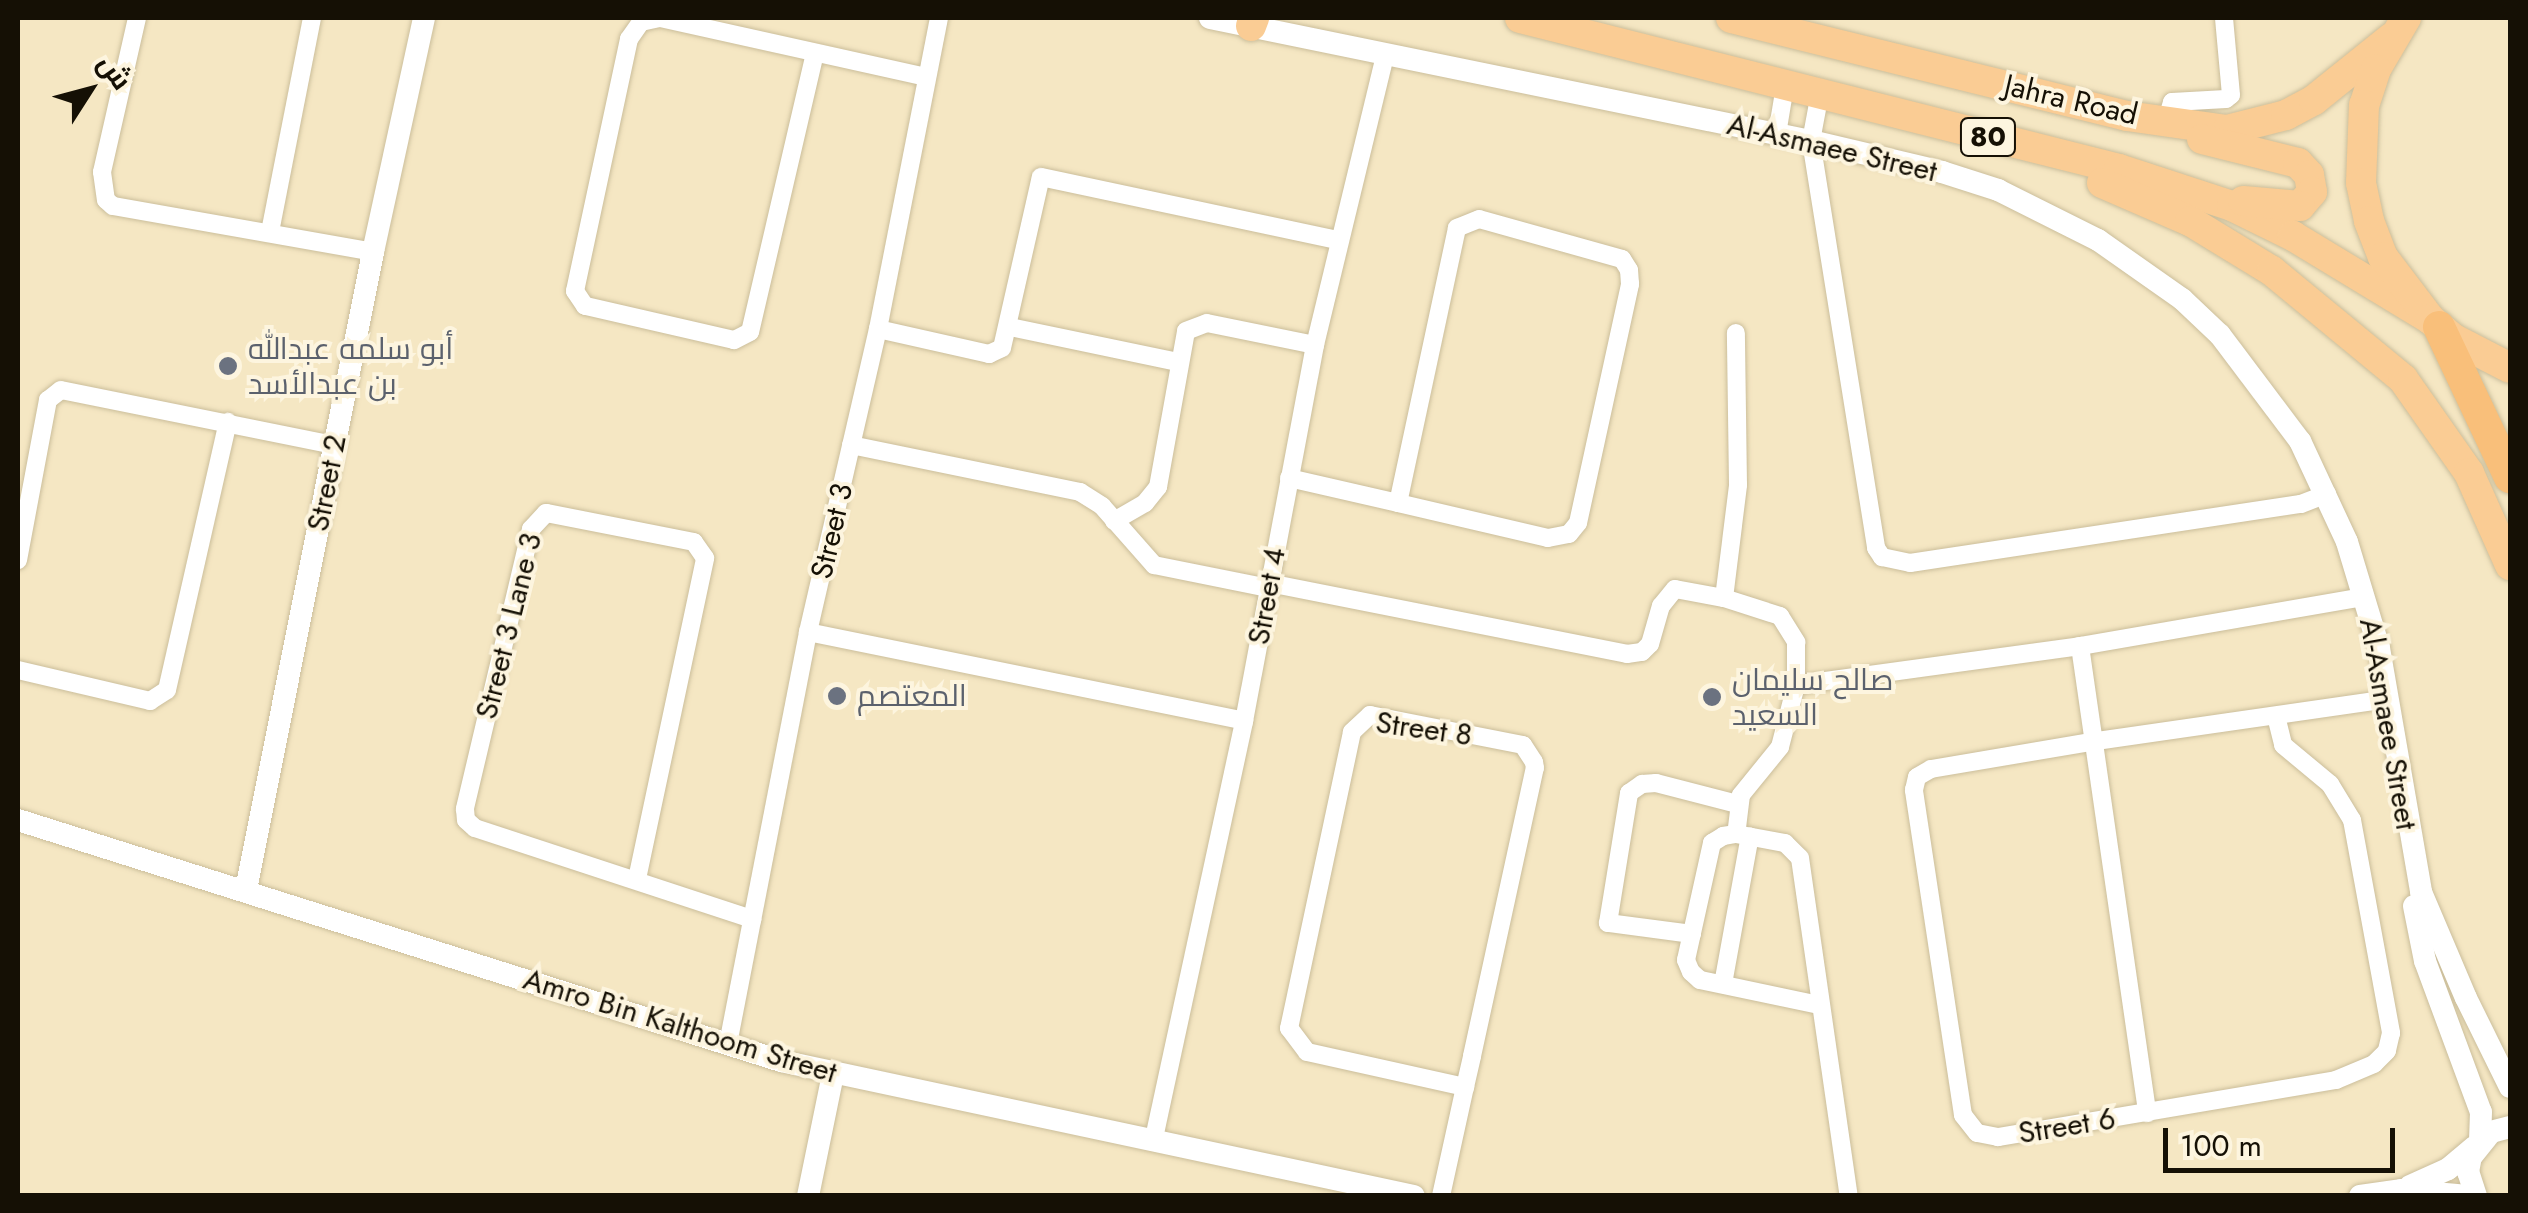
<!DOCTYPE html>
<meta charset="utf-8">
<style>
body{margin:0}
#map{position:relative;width:2528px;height:1213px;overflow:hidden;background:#f5e7c3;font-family:Jost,Cairo,sans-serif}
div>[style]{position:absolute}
.roads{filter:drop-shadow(0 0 2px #cbbe9b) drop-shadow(0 0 2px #cbbe9b)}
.minor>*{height:18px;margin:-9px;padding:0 9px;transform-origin:9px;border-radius:9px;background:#fff}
.tertiary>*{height:22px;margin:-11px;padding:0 11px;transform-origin:11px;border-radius:11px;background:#fff}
.trunk>*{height:30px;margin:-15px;padding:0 15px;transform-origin:15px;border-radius:15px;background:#facc94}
.motorway>*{height:32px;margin:-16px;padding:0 16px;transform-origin:16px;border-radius:16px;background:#f9bf7a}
.dots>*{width:28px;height:28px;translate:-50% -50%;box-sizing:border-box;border:5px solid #fdf5df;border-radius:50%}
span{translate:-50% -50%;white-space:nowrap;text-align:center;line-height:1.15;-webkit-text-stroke:8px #fdf5df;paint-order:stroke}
.shield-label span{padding:2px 8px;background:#fdf5df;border:2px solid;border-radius:8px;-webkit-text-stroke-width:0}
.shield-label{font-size:28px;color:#151005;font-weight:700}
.street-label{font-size:30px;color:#151005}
.worship-label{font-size:30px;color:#5b616d}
.left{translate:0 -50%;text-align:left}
.frame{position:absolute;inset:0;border:20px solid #151005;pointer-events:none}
.north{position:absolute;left:40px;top:40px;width:100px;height:100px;-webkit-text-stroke:8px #fdf5df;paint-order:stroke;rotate:54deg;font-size:28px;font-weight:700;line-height:40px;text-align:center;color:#151005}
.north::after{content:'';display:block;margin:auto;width:35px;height:45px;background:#151005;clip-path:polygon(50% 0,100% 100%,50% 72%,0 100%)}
.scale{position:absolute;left:2163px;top:1128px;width:232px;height:45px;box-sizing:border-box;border:5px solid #151005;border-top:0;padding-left:12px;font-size:30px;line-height:35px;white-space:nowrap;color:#151005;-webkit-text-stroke:8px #fdf5df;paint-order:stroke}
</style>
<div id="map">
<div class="roads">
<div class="minor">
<div style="left:137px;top:18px;width:158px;rotate:102.8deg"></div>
<div style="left:102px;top:172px;width:28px;rotate:82deg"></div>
<div style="left:106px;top:200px;width:9px;rotate:41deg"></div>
<div style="left:113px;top:206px;width:264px;rotate:10deg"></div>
<div style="left:815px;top:53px;width:286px;rotate:103.1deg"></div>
<div style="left:750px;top:332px;width:18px;rotate:153deg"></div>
<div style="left:734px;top:340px;width:153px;rotate:-167.1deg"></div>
<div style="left:585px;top:306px;width:18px;rotate:-124deg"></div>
<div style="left:575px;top:291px;width:258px;rotate:-77.9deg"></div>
<div style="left:629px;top:39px;width:21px;rotate:-55deg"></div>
<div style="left:641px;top:22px;width:19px;rotate:-12deg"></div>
<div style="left:660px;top:18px;width:273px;rotate:12.5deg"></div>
<div style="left:1820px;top:93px;width:49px;rotate:100.6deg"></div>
<div style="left:1811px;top:141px;width:412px;rotate:80.9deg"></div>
<div style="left:1876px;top:548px;width:11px;rotate:56deg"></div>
<div style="left:1882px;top:557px;width:29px;rotate:12deg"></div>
<div style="left:1910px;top:563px;width:395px;rotate:-8.6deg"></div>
<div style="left:2301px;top:504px;width:28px;rotate:-21deg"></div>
<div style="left:2166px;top:122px;width:21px;rotate:-73deg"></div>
<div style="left:2172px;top:102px;width:54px;rotate:-3.2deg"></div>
<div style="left:2226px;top:99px;width:6px;rotate:-39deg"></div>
<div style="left:2231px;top:95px;width:77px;rotate:-95.2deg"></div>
<div style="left:1777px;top:134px;width:49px;rotate:-80.5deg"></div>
<div style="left:270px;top:232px;width:218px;rotate:-78.9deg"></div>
<div style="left:1010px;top:327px;width:172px;rotate:11.8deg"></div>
<div style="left:878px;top:329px;width:114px;rotate:12.7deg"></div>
<div style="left:989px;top:354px;width:14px;rotate:-25deg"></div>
<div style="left:1002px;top:348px;width:175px;rotate:-77.2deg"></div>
<div style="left:1041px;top:177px;width:304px;rotate:12deg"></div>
<div style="left:851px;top:445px;width:234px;rotate:11.6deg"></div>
<div style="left:1080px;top:492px;width:26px;rotate:32deg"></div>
<div style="left:1102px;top:506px;width:79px;rotate:48.6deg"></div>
<div style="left:1154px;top:565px;width:116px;rotate:11.4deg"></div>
<div style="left:1289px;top:478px;width:112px;rotate:12.9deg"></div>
<div style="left:1398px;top:503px;width:154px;rotate:13.1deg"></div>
<div style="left:1548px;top:538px;width:21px;rotate:-11deg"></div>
<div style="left:1569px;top:534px;width:14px;rotate:-51deg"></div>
<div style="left:1578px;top:523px;width:245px;rotate:-77.7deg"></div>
<div style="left:1630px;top:284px;width:14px;rotate:-94deg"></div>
<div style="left:1629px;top:270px;width:13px;rotate:-122deg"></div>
<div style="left:1622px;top:259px;width:148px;rotate:-164.4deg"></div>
<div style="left:1479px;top:219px;width:24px;rotate:158deg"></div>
<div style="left:1457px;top:228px;width:281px;rotate:102.1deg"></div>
<div style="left:1114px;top:521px;width:36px;rotate:-30deg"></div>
<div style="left:1145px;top:503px;width:21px;rotate:-51deg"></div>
<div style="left:1158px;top:487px;width:158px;rotate:-79.8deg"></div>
<div style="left:1186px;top:331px;width:22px;rotate:-21deg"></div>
<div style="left:1207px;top:323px;width:110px;rotate:11.5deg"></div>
<div style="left:18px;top:560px;width:163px;rotate:-79.4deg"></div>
<div style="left:48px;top:400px;width:16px;rotate:-38deg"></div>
<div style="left:61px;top:390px;width:278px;rotate:11.4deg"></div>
<div style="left:1269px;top:583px;width:365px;rotate:11.2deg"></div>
<div style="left:1627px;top:654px;width:15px;rotate:-8deg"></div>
<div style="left:1642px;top:652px;width:11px;rotate:-45deg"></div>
<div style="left:1650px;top:644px;width:40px;rotate:-74deg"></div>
<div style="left:1661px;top:606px;width:22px;rotate:-51deg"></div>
<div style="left:1675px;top:589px;width:50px;rotate:10.4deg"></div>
<div style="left:1724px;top:598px;width:59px;rotate:17.8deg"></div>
<div style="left:1780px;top:616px;width:31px;rotate:58deg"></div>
<div style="left:1796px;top:642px;width:43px;rotate:90deg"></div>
<div style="left:1796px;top:685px;width:64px;rotate:104.5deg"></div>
<div style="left:1780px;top:747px;width:62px;rotate:129.1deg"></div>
<div style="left:1741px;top:795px;width:39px;rotate:97deg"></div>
<div style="left:1724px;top:598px;width:114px;rotate:-82.9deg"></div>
<div style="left:1738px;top:485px;width:152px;rotate:-90.8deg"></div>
<div style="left:808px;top:632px;width:445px;rotate:11.5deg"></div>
<div style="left:2080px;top:646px;width:472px;rotate:81.8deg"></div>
<div style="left:18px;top:670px;width:136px;rotate:13.2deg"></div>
<div style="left:150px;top:701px;width:20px;rotate:-33deg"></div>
<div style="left:167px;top:690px;width:275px;rotate:-77.2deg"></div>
<div style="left:1796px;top:685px;width:287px;rotate:-7.8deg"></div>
<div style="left:2080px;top:646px;width:288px;rotate:-9.8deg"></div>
<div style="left:2276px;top:716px;width:30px;rotate:76deg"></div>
<div style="left:2283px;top:745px;width:61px;rotate:39.7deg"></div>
<div style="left:2330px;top:784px;width:42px;rotate:58.6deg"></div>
<div style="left:2352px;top:820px;width:217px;rotate:79.6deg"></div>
<div style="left:2391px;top:1033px;width:18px;rotate:103deg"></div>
<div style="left:2387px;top:1051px;width:18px;rotate:135deg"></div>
<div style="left:2374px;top:1064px;width:41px;rotate:157.2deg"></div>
<div style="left:2336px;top:1080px;width:343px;rotate:170.4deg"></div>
<div style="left:1998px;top:1137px;width:21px;rotate:-169deg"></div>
<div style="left:1977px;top:1133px;width:23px;rotate:-128deg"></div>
<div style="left:1963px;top:1115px;width:329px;rotate:-98.6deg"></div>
<div style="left:1914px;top:790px;width:13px;rotate:-77deg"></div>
<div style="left:1917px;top:777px;width:16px;rotate:-30deg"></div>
<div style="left:1931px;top:769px;width:167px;rotate:-9.6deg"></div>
<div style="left:2096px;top:741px;width:294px;rotate:-8.2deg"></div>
<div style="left:637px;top:879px;width:328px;rotate:-78deg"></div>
<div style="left:705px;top:558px;width:19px;rotate:-125deg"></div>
<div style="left:694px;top:542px;width:151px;rotate:-168.9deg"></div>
<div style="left:546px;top:513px;width:22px;rotate:133deg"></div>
<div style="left:531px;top:529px;width:288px;rotate:103.3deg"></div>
<div style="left:465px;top:809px;width:11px;rotate:85deg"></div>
<div style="left:466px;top:820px;width:12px;rotate:42deg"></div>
<div style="left:475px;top:828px;width:292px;rotate:18.2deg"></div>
<div style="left:1692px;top:934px;width:85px;rotate:-172.5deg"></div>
<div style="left:1608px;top:923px;width:132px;rotate:-80.8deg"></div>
<div style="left:1629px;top:793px;width:16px;rotate:-35deg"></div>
<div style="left:1642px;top:784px;width:14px;rotate:-4deg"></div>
<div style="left:1656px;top:783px;width:84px;rotate:14.5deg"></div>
<div style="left:1723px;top:984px;width:150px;rotate:-79.7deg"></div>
<div style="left:1819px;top:1005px;width:122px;rotate:-168.1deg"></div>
<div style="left:1700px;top:980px;width:12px;rotate:-138deg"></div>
<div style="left:1691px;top:972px;width:13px;rotate:-113deg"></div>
<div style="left:1686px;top:960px;width:120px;rotate:-77.5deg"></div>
<div style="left:1712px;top:843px;width:13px;rotate:-32deg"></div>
<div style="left:1723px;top:836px;width:13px;rotate:-9deg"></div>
<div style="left:1736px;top:834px;width:50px;rotate:10.4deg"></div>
<div style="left:1785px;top:843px;width:21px;rotate:45deg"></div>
<div style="left:1800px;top:858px;width:342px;rotate:81.8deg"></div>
<div style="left:728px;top:1044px;width:420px;rotate:-79deg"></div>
<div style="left:808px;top:632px;width:311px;rotate:-77deg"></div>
<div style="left:878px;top:329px;width:317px;rotate:-78.9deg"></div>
<div style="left:1154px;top:1138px;width:427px;rotate:-77.8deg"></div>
<div style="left:1244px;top:721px;width:383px;rotate:-79.3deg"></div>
<div style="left:1315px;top:345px;width:298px;rotate:-76.4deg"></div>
<div style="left:1441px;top:1196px;width:112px;rotate:-77.6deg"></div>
<div style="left:1465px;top:1087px;width:32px;rotate:-77deg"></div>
<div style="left:1472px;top:1056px;width:295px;rotate:-77.7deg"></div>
<div style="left:1535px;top:768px;width:6px;rotate:-99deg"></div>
<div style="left:1534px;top:762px;width:20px;rotate:-123deg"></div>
<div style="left:1523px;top:745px;width:156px;rotate:-168.9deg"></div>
<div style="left:1370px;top:715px;width:25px;rotate:137deg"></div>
<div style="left:1352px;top:732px;width:303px;rotate:102deg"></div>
<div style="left:1289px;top:1028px;width:30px;rotate:53deg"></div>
<div style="left:1307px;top:1052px;width:162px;rotate:12.5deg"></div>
</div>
<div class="tertiary">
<div style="left:1210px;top:18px;width:613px;rotate:11.57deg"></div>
<div style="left:1811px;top:141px;width:135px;rotate:13.3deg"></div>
<div style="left:1942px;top:172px;width:59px;rotate:17.8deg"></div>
<div style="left:1998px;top:190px;width:112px;rotate:26.6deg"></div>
<div style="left:2098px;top:240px;width:103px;rotate:35.1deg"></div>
<div style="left:2182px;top:299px;width:52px;rotate:43.5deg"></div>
<div style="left:2220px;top:335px;width:133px;rotate:53deg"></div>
<div style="left:2300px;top:441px;width:111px;rotate:65deg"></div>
<div style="left:2347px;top:542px;width:111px;rotate:73.2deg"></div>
<div style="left:2379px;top:648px;width:248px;rotate:80.2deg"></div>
<div style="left:2421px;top:892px;width:115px;rotate:67deg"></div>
<div style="left:2466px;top:998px;width:99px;rotate:63.7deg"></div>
<div style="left:18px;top:820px;width:800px;rotate:17.53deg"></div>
<div style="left:781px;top:1061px;width:647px;rotate:12.04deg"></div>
<div style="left:246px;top:890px;width:651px;rotate:-78.74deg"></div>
<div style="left:373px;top:252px;width:239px;rotate:-77.7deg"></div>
<div style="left:2414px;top:906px;width:56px;rotate:78.7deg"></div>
<div style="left:2425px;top:961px;width:161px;rotate:69.7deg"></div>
<div style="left:2481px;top:1112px;width:29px;rotate:92deg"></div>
<div style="left:2410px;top:1186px;width:42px;rotate:-24.1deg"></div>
<div style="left:2448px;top:1169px;width:35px;rotate:-40deg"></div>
<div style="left:808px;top:1196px;width:125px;rotate:-78.4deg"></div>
<div style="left:2360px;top:1196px;width:41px;rotate:-8.3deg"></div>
<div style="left:2401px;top:1190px;width:67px;rotate:5.1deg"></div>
<div style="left:2476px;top:1196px;width:25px;rotate:-108deg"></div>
<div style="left:2468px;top:1172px;width:15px;rotate:-79deg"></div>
<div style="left:2471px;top:1157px;width:32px;rotate:-51deg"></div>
<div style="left:2491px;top:1132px;width:20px;rotate:-15deg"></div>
</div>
<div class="trunk">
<div style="left:1520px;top:18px;width:618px;rotate:14.15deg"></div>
<div style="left:2119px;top:169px;width:119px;rotate:18.1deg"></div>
<div style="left:2232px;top:206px;width:68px;rotate:26.2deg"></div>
<div style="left:2293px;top:236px;width:160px;rotate:31.2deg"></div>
<div style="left:1731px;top:18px;width:408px;rotate:13.9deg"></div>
<div style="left:2127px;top:116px;width:101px;rotate:8deg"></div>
<div style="left:2227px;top:130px;width:61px;rotate:-14.3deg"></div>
<div style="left:2286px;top:115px;width:32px;rotate:-28deg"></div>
<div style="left:2314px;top:100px;width:99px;rotate:-38.8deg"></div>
<div style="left:2406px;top:18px;width:59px;rotate:120.5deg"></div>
<div style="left:2376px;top:69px;width:38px;rotate:108deg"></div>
<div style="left:2364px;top:105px;width:78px;rotate:92.2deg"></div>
<div style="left:2361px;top:183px;width:39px;rotate:78deg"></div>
<div style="left:2369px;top:221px;width:39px;rotate:69deg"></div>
<div style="left:2383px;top:257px;width:78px;rotate:52.8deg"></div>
<div style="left:2430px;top:319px;width:31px;rotate:40deg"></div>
<div style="left:2454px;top:339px;width:63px;rotate:27.4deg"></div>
<div style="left:1251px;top:26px;width:9px;rotate:-69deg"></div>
<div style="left:2202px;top:139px;width:99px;rotate:14deg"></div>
<div style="left:2298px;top:163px;width:16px;rotate:47deg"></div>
<div style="left:2309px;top:175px;width:17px;rotate:80deg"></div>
<div style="left:2312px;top:192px;width:18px;rotate:131deg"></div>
<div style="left:2300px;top:206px;width:57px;rotate:-175deg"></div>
<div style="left:2102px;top:183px;width:96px;rotate:23.4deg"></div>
<div style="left:2190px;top:221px;width:96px;rotate:31.4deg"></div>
<div style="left:2272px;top:271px;width:170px;rotate:39.5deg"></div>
<div style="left:2403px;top:379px;width:115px;rotate:54.9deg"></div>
<div style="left:2469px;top:473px;width:101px;rotate:66deg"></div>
</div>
<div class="motorway">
<div style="left:2439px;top:327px;width:166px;rotate:64.7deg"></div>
</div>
</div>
<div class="dots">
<div style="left:228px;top:366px;background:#6b7280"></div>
<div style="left:837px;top:696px;background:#6b7280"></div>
<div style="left:1712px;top:697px;background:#6b7280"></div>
</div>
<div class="shield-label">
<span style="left:1988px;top:137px">80</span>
</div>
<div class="street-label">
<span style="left:2071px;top:100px;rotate:13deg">Jahra Road</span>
<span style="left:1832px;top:148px;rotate:13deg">Al-Asmaee Street</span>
<span style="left:327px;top:483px;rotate:-79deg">Street 2</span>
<span style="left:832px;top:531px;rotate:-77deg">Street 3</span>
<span style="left:1267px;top:596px;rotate:-80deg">Street 4</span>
<span style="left:509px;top:626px;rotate:-76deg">Street 3 Lane 3</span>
<span style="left:2388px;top:724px;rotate:80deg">Al-Asmaee Street</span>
<span style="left:1424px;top:729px;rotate:8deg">Street 8</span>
<span style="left:680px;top:1026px;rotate:17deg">Amro Bin Kalthoom Street</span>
<span style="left:2067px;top:1126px;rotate:-9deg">Street 6</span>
</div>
<div class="worship-label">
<span class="left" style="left:248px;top:366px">أبو سلمه عبدالله<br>بن عبدالأسد</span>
<span class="left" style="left:1732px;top:697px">صالح سليمان<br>السعيد</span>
<span class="left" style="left:857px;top:696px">المعتصم</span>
</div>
<div class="frame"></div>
<div class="north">ش</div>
<div class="scale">100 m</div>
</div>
